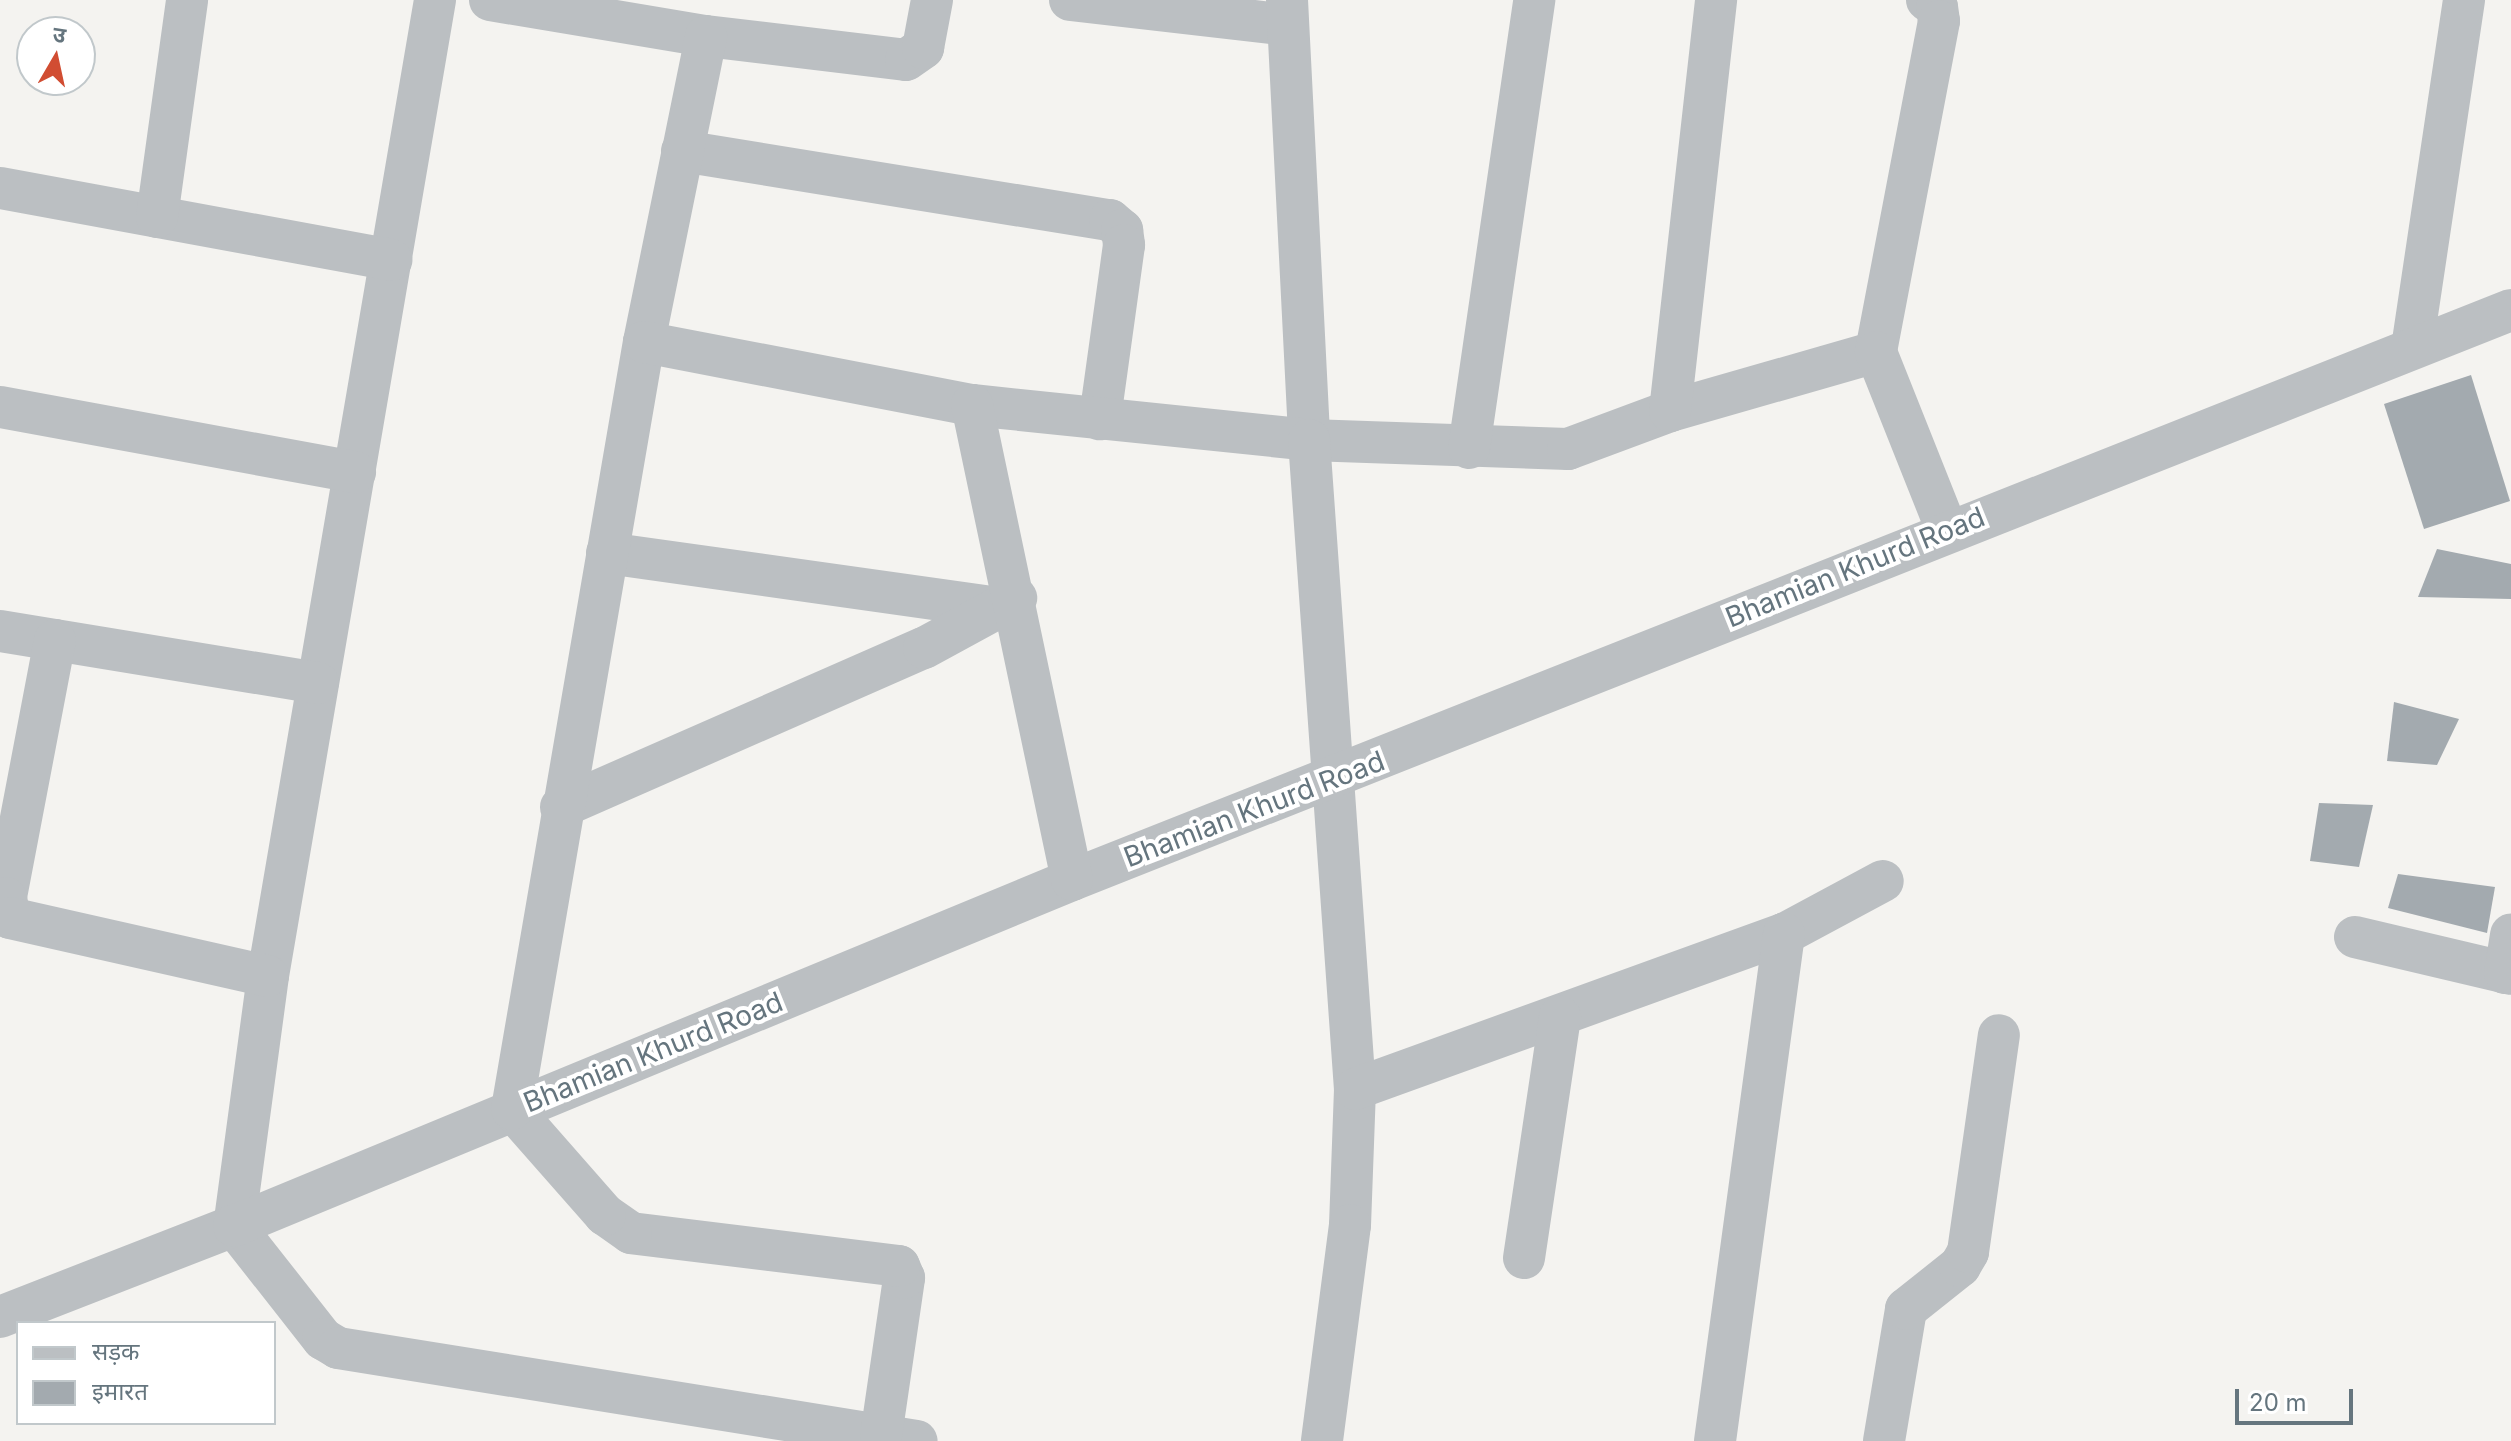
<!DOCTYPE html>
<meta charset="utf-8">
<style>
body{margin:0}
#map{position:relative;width:2511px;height:1441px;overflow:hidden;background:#f4f3f0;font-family:Inter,"Noto Sans Devanagari",sans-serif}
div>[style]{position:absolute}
.building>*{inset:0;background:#a3aaaf}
.minor>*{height:42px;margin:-21px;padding:0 21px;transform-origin:21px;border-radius:21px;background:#bbbfc2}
span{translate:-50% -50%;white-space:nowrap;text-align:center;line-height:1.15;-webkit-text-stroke:8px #fff;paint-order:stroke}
.street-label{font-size:28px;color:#65757e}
.legend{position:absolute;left:16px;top:1321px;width:260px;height:104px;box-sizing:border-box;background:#fff;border:2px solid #c1c8cb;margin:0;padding:10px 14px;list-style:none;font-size:24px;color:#65757e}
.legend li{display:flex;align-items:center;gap:16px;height:40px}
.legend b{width:40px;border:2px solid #c1c8cb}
.north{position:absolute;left:16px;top:16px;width:80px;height:80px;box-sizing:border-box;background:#fff;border:2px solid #c1c8cb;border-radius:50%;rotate:9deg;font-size:22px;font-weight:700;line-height:32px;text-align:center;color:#65757e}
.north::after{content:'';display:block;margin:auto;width:28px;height:36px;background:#d14d32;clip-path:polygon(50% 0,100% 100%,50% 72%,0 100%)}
.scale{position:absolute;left:2235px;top:1389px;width:118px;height:36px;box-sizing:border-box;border:4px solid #65757e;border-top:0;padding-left:10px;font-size:24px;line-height:28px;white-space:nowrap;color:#65757e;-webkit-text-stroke:6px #fff;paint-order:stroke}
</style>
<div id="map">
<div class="building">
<div style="clip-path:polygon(2471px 375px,2510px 501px,2424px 529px,2384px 404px)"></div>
<div style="clip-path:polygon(2437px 549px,2511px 564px,2511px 599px,2418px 597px)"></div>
<div style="clip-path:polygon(2394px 702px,2459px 719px,2437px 765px,2387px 761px)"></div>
<div style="clip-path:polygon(2319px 803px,2373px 805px,2359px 867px,2310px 861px)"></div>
<div style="clip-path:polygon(2398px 874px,2495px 887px,2487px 933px,2388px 908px)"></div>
</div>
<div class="minor">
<div style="left:435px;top:0;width:990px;rotate:99.71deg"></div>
<div style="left:268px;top:976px;width:252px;rotate:97.7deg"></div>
<div style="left:234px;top:1226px;width:144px;rotate:51.8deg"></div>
<div style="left:323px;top:1339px;width:17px;rotate:31deg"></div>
<div style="left:338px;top:1348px;width:586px;rotate:9.13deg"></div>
<div style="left:490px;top:0;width:219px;rotate:9.5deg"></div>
<div style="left:706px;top:36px;width:201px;rotate:6.8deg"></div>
<div style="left:906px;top:60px;width:21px;rotate:-35deg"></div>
<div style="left:923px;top:48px;width:49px;rotate:-79.4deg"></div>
<div style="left:1070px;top:0;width:219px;rotate:6.5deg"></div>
<div style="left:1287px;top:0;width:441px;rotate:87.1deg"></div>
<div style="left:1309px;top:440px;width:259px;rotate:2deg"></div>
<div style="left:1568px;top:449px;width:109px;rotate:-20.4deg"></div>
<div style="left:1670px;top:411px;width:214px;rotate:-16deg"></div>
<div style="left:1927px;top:0;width:12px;rotate:35deg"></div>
<div style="left:1937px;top:7px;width:14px;rotate:82deg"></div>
<div style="left:1939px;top:21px;width:337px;rotate:100.8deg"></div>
<div style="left:1876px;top:352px;width:192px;rotate:68.3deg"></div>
<div style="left:682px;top:151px;width:434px;rotate:9.2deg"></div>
<div style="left:1110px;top:220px;width:16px;rotate:40deg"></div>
<div style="left:1122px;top:230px;width:15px;rotate:82deg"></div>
<div style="left:1124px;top:245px;width:176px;rotate:97.9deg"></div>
<div style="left:0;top:188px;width:398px;rotate:10.4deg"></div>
<div style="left:157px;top:217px;width:219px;rotate:-82.1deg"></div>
<div style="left:644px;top:342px;width:312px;rotate:-78.5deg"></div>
<div style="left:2412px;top:348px;width:352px;rotate:-81.5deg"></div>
<div style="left:972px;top:405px;width:339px;rotate:5.9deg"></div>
<div style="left:1309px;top:440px;width:651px;rotate:85.95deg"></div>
<div style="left:1355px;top:1089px;width:136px;rotate:92.1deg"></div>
<div style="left:1350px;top:1225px;width:218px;rotate:97.4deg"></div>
<div style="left:0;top:407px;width:361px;rotate:10.4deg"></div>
<div style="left:1670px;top:411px;width:414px;rotate:-83.6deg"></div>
<div style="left:1469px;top:448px;width:453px;rotate:-81.7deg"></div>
<div style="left:607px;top:553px;width:394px;rotate:8deg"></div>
<div style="left:0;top:631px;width:322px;rotate:9.3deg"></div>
<div style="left:55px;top:640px;width:263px;rotate:100.8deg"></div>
<div style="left:6px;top:898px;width:20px;rotate:79deg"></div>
<div style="left:10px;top:918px;width:264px;rotate:12.7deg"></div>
<div style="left:561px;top:807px;width:396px;rotate:-23.7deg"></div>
<div style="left:924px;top:648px;width:105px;rotate:-28.5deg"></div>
<div style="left:2355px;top:937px;width:160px;rotate:13.3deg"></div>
<div style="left:2505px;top:973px;width:39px;rotate:-81deg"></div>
<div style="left:1355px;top:1089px;width:456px;rotate:-19.9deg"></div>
<div style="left:1784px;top:934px;width:112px;rotate:-28.2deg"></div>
<div style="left:1524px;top:1258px;width:244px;rotate:-81.5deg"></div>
<div style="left:0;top:1317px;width:251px;rotate:-21.3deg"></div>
<div style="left:234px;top:1226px;width:907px;rotate:-22.44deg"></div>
<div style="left:1072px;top:880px;width:1548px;rotate:-21.61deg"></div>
<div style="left:881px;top:1436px;width:160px;rotate:-81.7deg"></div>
<div style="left:904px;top:1278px;width:13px;rotate:-113deg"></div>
<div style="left:899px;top:1266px;width:270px;rotate:-173deg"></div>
<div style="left:631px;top:1233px;width:32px;rotate:-145deg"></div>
<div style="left:605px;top:1215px;width:141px;rotate:-131.3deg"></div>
<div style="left:512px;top:1109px;width:778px;rotate:-80.24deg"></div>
<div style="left:644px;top:342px;width:334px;rotate:10.9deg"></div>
<div style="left:972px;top:405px;width:485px;rotate:78.1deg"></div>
<div style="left:1715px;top:1441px;width:512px;rotate:-82.25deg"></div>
<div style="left:1884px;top:1441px;width:134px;rotate:-80.5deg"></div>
<div style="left:1906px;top:1309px;width:69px;rotate:-38.5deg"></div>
<div style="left:1960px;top:1266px;width:16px;rotate:-60deg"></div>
<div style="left:1968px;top:1252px;width:219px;rotate:-81.9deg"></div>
</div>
<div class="street-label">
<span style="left:1855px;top:567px;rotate:-22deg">Bhamian Khurd Road</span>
<span style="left:1254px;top:809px;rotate:-21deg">Bhamian Khurd Road</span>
<span style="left:653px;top:1052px;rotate:-22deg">Bhamian Khurd Road</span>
</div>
<ul class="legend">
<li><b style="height:10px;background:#bbbfc2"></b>सड़क</li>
<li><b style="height:22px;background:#a3aaaf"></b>इमारत</li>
</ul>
<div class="north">उ</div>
<div class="scale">20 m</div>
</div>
